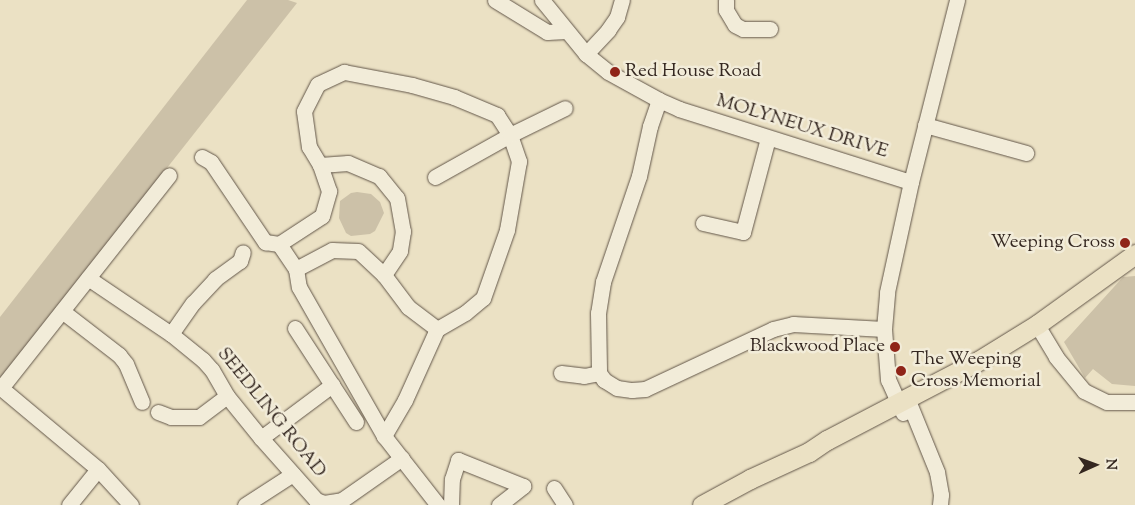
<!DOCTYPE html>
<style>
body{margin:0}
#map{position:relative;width:1135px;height:505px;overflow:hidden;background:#ebe1c4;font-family:"Sorts Mill Goudy",serif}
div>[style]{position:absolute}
.green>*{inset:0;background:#ccc1a8}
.roads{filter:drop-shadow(0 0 1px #625649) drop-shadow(0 0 1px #625649)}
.minor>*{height:15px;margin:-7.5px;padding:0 7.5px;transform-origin:7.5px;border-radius:7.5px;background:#f2ecd9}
.major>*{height:19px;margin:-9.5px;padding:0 9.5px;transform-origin:9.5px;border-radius:9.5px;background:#ebe1c4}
.dots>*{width:14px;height:14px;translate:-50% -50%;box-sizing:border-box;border:2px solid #f2ecd9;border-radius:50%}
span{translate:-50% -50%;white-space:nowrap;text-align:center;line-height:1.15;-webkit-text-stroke:5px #f2ecd9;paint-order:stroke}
.poi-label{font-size:19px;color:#342720}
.left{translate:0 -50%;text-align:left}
.right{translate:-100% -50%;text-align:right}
.street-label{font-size:19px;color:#342720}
.north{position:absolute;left:1070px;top:440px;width:50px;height:50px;-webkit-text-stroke:4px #f2ecd9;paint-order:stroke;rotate:88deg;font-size:14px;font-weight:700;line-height:20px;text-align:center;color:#342720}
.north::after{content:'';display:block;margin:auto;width:18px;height:22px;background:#342720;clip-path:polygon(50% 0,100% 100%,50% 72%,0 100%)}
</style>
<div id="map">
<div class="green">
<div style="clip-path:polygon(247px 0,288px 0,297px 3px,0 380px,0 317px)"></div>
<div style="clip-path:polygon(357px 192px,371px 194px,380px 202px,384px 213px,375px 231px,370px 234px,351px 236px,346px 233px,339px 218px,340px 201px,351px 193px)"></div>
<div style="clip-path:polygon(1135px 276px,1135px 386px,1112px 384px,1093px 369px,1085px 378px,1064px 342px,1123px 277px)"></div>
</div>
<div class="roads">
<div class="minor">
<div style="left:495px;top:0;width:61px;rotate:31.6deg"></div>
<div style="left:547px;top:32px;width:19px;rotate:-3deg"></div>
<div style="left:542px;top:0;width:70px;rotate:50.8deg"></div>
<div style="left:586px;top:54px;width:28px;rotate:39deg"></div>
<div style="left:608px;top:72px;width:58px;rotate:28.8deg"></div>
<div style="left:659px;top:100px;width:22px;rotate:24deg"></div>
<div style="left:679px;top:109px;width:243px;rotate:17.5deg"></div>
<div style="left:726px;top:0;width:10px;rotate:90deg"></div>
<div style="left:726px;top:10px;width:17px;rotate:59deg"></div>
<div style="left:735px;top:25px;width:9px;rotate:27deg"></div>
<div style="left:743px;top:29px;width:27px"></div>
<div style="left:586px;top:54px;width:33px;rotate:-47deg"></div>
<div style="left:608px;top:30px;width:16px;rotate:-55deg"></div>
<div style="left:617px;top:17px;width:18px;rotate:-74deg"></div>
<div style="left:659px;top:100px;width:28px;rotate:109deg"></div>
<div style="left:650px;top:126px;width:51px;rotate:102.4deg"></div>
<div style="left:639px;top:176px;width:112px;rotate:108.8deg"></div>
<div style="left:603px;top:282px;width:31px;rotate:99deg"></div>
<div style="left:598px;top:313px;width:60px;rotate:89deg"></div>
<div style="left:599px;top:373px;width:9px;rotate:54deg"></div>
<div style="left:604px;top:380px;width:15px;rotate:32deg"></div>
<div style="left:617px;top:388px;width:15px;rotate:8deg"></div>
<div style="left:632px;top:390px;width:13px;rotate:-4deg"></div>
<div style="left:645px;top:389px;width:141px;rotate:-25.1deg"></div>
<div style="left:773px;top:329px;width:21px;rotate:-14deg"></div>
<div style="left:793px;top:324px;width:91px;rotate:3.1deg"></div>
<div style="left:925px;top:125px;width:105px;rotate:15.5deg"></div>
<div style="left:202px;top:157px;width:10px;rotate:29deg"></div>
<div style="left:211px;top:162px;width:97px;rotate:56deg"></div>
<div style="left:265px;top:242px;width:14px;rotate:8deg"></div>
<div style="left:279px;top:244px;width:30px;rotate:56deg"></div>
<div style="left:296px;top:269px;width:18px;rotate:81deg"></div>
<div style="left:299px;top:287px;width:172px;rotate:60.3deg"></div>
<div style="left:320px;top:165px;width:21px;rotate:-121deg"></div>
<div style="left:309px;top:147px;width:36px;rotate:-98deg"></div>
<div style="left:304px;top:111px;width:30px;rotate:-63deg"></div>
<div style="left:318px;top:84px;width:29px;rotate:-25deg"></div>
<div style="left:344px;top:72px;width:69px;rotate:10.8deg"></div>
<div style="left:412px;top:85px;width:44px;rotate:15.9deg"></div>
<div style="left:454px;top:97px;width:47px;rotate:22.7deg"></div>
<div style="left:497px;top:115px;width:24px;rotate:57deg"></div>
<div style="left:510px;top:135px;width:28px;rotate:71deg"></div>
<div style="left:519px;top:161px;width:70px;rotate:99.9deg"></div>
<div style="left:507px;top:230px;width:72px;rotate:109.4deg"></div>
<div style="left:483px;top:298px;width:23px;rotate:140deg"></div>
<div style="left:465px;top:313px;width:32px;rotate:150deg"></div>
<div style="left:437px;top:329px;width:78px;rotate:114.3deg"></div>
<div style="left:405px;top:400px;width:42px;rotate:120.3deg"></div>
<div style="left:384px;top:436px;width:88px;rotate:52deg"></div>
<div style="left:435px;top:177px;width:86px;rotate:-29.2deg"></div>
<div style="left:510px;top:135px;width:61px;rotate:-26.1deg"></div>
<div style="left:703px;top:223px;width:41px;rotate:12.7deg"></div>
<div style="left:743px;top:232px;width:97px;rotate:-75.1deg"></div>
<div style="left:279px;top:244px;width:51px;rotate:-33.1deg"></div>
<div style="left:322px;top:216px;width:26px;rotate:-74deg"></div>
<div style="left:329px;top:191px;width:28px;rotate:-109deg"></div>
<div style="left:320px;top:165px;width:28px;rotate:-4deg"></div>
<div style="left:348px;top:163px;width:34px;rotate:23deg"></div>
<div style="left:379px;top:176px;width:28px;rotate:51deg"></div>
<div style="left:397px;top:198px;width:34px;rotate:80deg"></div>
<div style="left:403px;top:231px;width:20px;rotate:99deg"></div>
<div style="left:400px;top:251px;width:29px;rotate:124deg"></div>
<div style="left:384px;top:275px;width:35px;rotate:-137deg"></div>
<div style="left:358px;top:251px;width:26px;rotate:-178deg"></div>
<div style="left:332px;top:250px;width:41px;rotate:152.2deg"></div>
<div style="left:384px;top:275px;width:40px;rotate:53deg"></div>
<div style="left:408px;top:307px;width:36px;rotate:37deg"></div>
<div style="left:88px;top:278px;width:100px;rotate:34deg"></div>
<div style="left:171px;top:334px;width:41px;rotate:39.1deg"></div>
<div style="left:203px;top:360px;width:13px;rotate:48deg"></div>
<div style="left:212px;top:370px;width:30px;rotate:60deg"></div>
<div style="left:227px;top:396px;width:54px;rotate:51deg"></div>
<div style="left:261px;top:438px;width:83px;rotate:48.4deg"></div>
<div style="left:316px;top:500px;width:9px;rotate:21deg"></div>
<div style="left:324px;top:503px;width:18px;rotate:-9deg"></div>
<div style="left:342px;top:500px;width:73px;rotate:-35deg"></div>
<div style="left:62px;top:311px;width:72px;rotate:37.7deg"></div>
<div style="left:119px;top:355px;width:11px;rotate:52deg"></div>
<div style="left:126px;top:364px;width:41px;rotate:67.2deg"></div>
<div style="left:1037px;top:325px;width:37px;rotate:59deg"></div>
<div style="left:1056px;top:357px;width:44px;rotate:50.5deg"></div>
<div style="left:1084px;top:391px;width:25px;rotate:26deg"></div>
<div style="left:1107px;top:402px;width:28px"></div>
<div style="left:295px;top:328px;width:112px;rotate:57deg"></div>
<div style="left:171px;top:334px;width:38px;rotate:-55deg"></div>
<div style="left:193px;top:303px;width:33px;rotate:-47deg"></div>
<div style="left:215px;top:279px;width:31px;rotate:-36deg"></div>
<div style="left:240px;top:261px;width:9px;rotate:-72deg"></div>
<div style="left:561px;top:373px;width:23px;rotate:7deg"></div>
<div style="left:584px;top:376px;width:15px;rotate:-11deg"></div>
<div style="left:907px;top:398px;width:80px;rotate:67.9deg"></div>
<div style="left:937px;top:472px;width:23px;rotate:80deg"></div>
<div style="left:941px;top:495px;width:10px;rotate:96deg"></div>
<div style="left:158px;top:412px;width:14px;rotate:21deg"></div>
<div style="left:171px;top:417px;width:28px"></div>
<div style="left:199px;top:417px;width:35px;rotate:-37deg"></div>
<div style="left:903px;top:413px;width:36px;rotate:-114deg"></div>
<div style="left:888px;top:380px;width:51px;rotate:-94.5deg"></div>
<div style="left:884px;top:329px;width:37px;rotate:-85deg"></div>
<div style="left:887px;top:292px;width:113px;rotate:-77.7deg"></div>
<div style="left:911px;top:182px;width:188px;rotate:-75.8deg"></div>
<div style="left:261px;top:438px;width:89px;rotate:-36.7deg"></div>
<div style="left:554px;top:488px;width:20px;rotate:57deg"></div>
<div style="left:69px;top:505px;width:46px;rotate:-51.1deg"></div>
<div style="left:131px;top:505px;width:49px;rotate:-132.5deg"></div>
<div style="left:98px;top:469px;width:126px;rotate:-140.1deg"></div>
<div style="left:1px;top:388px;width:271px;rotate:-51.7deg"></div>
<div style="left:245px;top:505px;width:57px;rotate:-32.9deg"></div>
<div style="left:451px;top:505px;width:26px;rotate:-88deg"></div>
<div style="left:452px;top:479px;width:20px;rotate:-72deg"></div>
<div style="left:458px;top:460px;width:70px;rotate:21.8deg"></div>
<div style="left:499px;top:505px;width:31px;rotate:-38deg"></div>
</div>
<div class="major">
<div style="left:702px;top:505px;width:55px;rotate:-28.4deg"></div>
<div style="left:750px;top:479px;width:65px;rotate:-24.6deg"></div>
<div style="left:809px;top:452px;width:22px;rotate:-34deg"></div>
<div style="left:827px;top:440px;width:170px;rotate:-27.6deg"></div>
<div style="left:978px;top:361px;width:70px;rotate:-31.7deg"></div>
<div style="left:1038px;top:324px;width:120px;rotate:-35.8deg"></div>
</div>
</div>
<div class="dots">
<div style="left:615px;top:72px;background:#8f2418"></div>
<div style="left:1125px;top:243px;background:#8f2418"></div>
<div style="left:895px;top:347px;background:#8f2418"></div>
<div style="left:901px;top:371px;background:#8f2418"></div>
</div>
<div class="poi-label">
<span class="left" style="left:625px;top:72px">Red House Road</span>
<span class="right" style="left:1115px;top:243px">Weeping Cross</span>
<span class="right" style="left:885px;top:347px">Blackwood Place</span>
<span class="left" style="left:911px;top:371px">The Weeping<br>Cross Memorial</span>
</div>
<div class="street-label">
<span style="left:802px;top:127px;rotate:17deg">MOLYNEUX DRIVE</span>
<span style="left:271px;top:413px;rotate:51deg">SEEDLING ROAD</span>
</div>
<div class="north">N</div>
</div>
